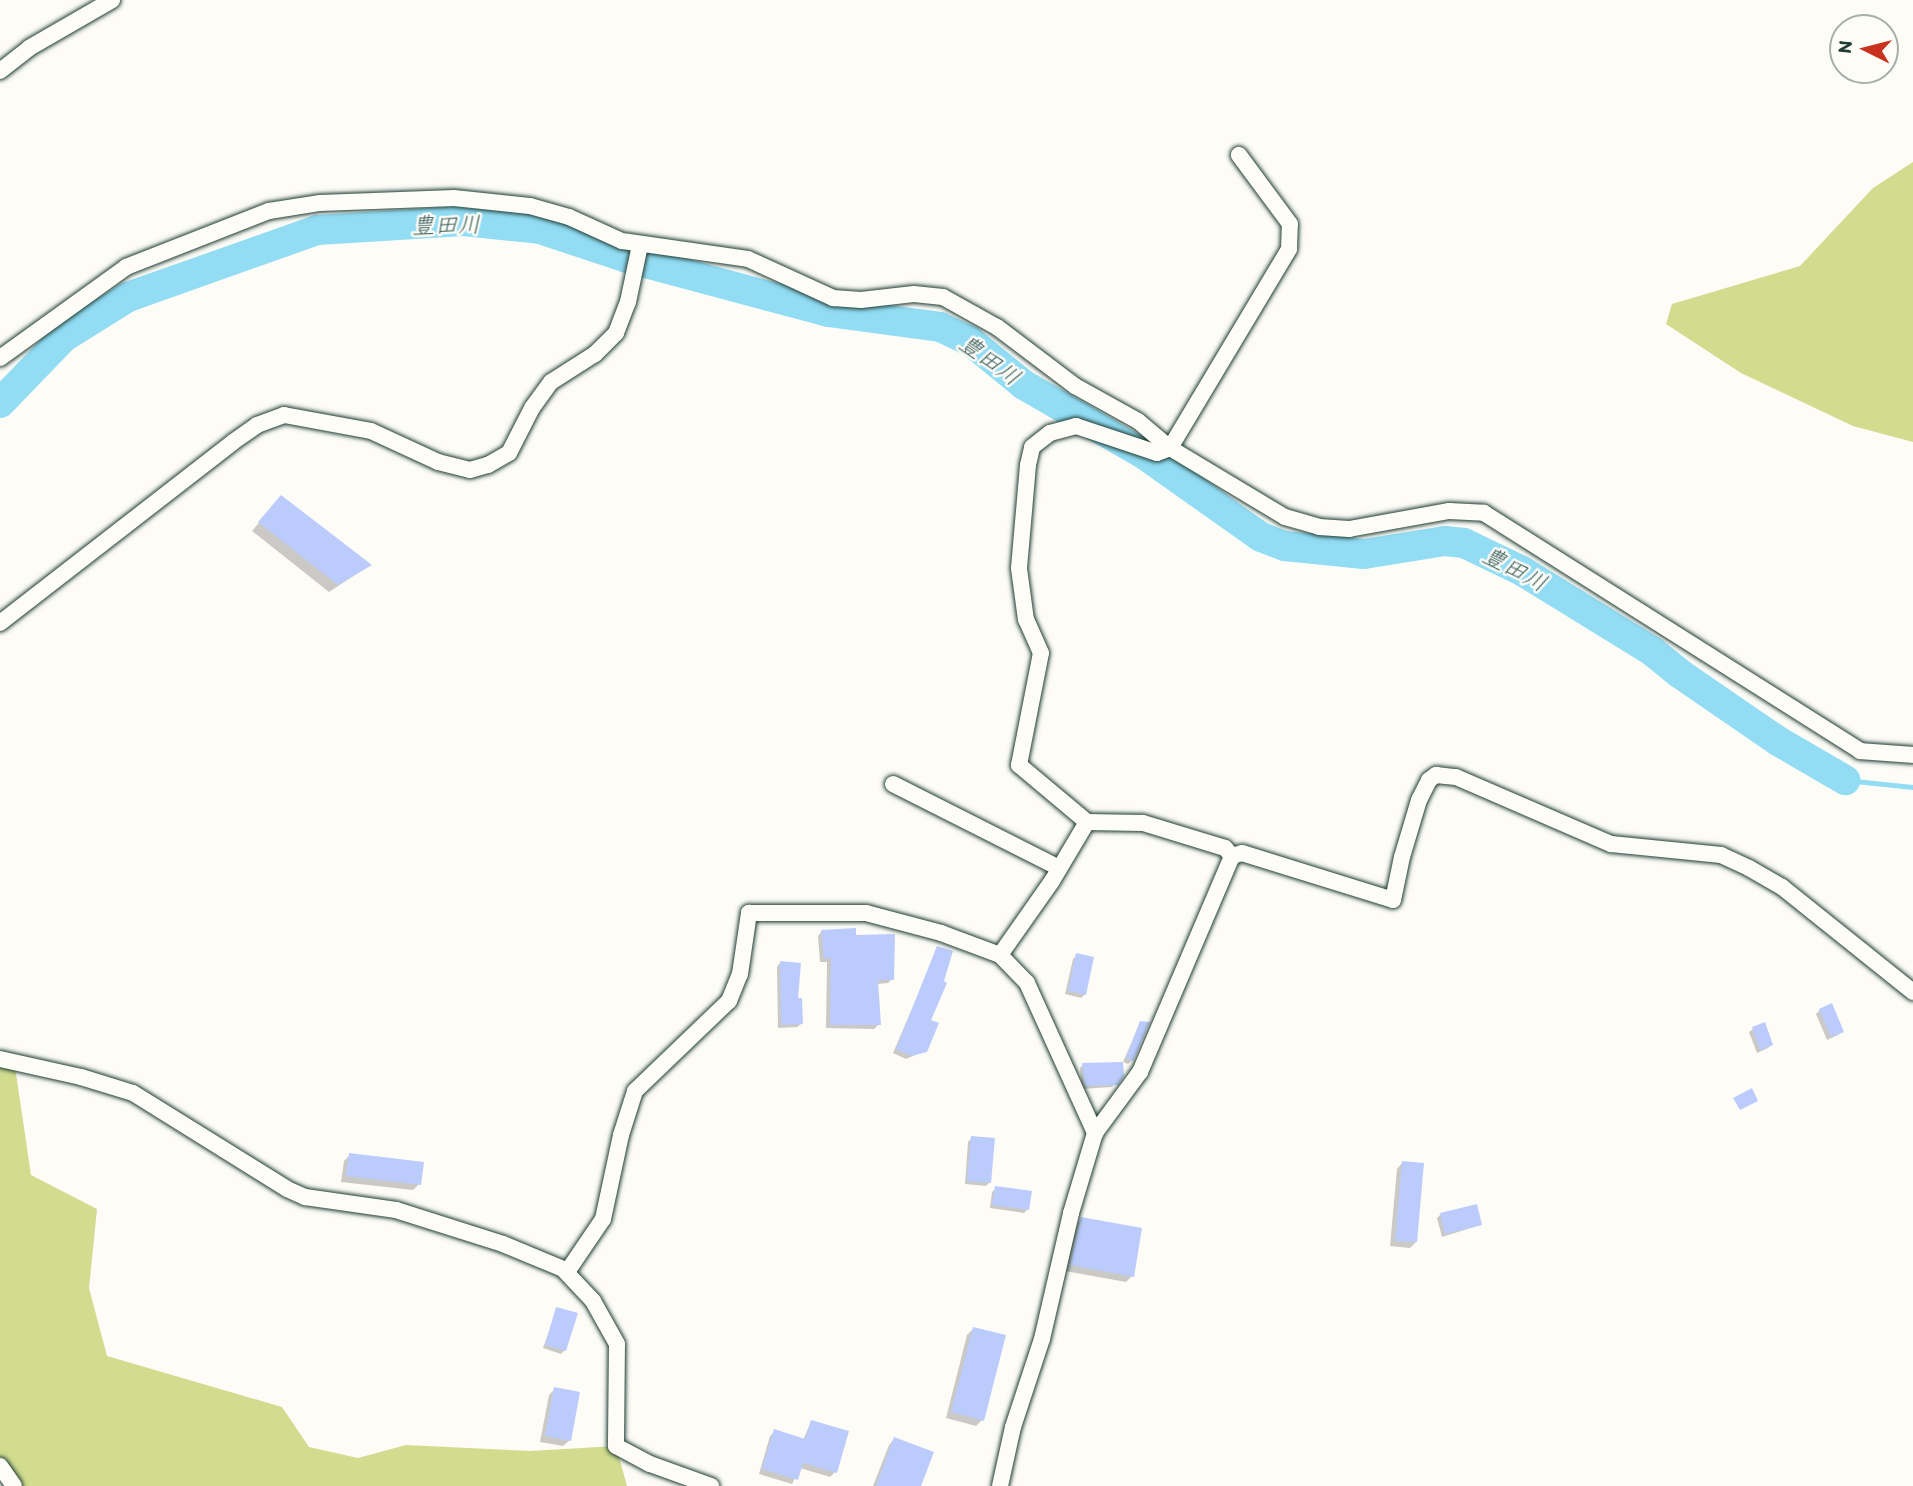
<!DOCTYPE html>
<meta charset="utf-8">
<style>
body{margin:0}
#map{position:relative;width:1913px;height:1486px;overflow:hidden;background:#fdfcf7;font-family:Itim,"Klee One",sans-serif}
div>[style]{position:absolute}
.green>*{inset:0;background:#d1dc8f}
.shadow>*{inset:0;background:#0003}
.stream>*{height:5px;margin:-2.5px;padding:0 2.5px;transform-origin:2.5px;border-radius:2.5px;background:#92dcf4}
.river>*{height:30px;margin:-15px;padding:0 15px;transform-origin:15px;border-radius:15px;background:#92dcf4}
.building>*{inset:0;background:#bbccfc}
.roads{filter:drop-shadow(0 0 2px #1f3d34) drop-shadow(0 0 2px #1f3d34)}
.street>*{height:16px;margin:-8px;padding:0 8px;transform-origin:8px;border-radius:8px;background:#fdfcf7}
span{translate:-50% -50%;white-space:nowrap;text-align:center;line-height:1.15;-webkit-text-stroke:5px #fdfcf7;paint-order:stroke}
.water-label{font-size:23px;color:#365d5a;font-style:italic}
.north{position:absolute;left:1829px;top:14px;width:70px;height:70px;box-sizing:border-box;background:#fdfcf7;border:2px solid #a4b0a9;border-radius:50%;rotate:276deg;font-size:19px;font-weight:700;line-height:28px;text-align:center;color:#1f3d34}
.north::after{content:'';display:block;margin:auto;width:24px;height:32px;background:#c8321e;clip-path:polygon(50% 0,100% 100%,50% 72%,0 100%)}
</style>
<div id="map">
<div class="green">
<div style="clip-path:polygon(1913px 162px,1913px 442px,1853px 426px,1741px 373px,1666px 324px,1672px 304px,1800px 266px,1873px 188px)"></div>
<div style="clip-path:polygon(0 1050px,14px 1060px,31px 1175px,97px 1209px,89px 1288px,107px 1356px,282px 1407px,309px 1447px,358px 1458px,406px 1445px,530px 1451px,616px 1446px,627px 1486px,14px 1486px,0 1464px)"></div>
</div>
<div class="shadow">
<div style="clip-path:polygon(273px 506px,370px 565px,329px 592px,252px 531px)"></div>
<div style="clip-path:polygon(822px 931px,892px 979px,888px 983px,877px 984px,879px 1024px,874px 1029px,826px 1028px,827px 962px,820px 962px,818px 936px)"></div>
<div style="clip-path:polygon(938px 948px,925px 1051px,906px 1059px,893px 1053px)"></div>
<div style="clip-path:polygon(1077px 955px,1085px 994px,1081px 998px,1065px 994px,1073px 959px)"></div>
<div style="clip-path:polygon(780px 963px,797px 1000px,801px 1024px,797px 1027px,778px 1028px,777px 967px)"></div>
<div style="clip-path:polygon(1820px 1010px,1842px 1032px,1838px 1035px,1827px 1040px,1816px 1014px)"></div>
<div style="clip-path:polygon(1140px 1023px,1132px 1060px,1128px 1064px,1123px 1062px)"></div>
<div style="clip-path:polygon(1753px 1029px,1771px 1045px,1768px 1048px,1757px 1053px,1749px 1032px)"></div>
<div style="clip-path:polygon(1083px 1065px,1116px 1083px,1112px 1087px,1082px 1089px,1080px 1068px)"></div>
<div style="clip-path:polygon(972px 1138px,990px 1182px,986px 1186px,965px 1184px,968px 1142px)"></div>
<div style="clip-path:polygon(350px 1155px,419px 1184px,413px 1190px,341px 1182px,344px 1161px)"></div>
<div style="clip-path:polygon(1402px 1163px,1416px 1242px,1410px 1248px,1390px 1246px,1397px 1169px)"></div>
<div style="clip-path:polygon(996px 1188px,1028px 1209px,1024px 1213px,990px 1208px,992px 1192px)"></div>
<div style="clip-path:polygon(1441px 1214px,1480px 1225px,1442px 1237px,1437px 1218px)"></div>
<div style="clip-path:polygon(1081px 1219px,1132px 1276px,1126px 1282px,1065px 1271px,1076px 1225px)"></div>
<div style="clip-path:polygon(557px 1309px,565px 1350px,561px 1354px,543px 1348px)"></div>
<div style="clip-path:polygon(973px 1329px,982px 1420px,976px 1426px,946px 1418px,967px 1335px)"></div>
<div style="clip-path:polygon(555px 1389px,569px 1441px,563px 1446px,540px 1442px,549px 1395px)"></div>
<div style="clip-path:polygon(811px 1422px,835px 1472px,830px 1477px,800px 1468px,792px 1484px,759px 1474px,770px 1436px,775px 1431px,803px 1440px)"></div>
<div style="clip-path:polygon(894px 1439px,920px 1486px,873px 1486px,889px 1445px)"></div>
</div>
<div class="stream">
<div style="left:1845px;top:780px;width:68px;rotate:5.9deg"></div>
</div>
<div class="river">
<div style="left:0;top:403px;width:92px;rotate:-45.9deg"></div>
<div style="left:64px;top:337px;width:75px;rotate:-32deg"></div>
<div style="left:128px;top:297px;width:201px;rotate:-19.5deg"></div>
<div style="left:317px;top:230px;width:147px;rotate:-3.5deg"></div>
<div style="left:464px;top:221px;width:76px;rotate:6deg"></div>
<div style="left:540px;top:229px;width:92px;rotate:18.4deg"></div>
<div style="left:627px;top:258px;width:208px;rotate:15deg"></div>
<div style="left:828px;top:312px;width:113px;rotate:7.6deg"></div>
<div style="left:940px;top:327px;width:33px;rotate:25deg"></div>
<div style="left:970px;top:341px;width:70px;rotate:39.2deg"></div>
<div style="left:1024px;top:385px;width:140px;rotate:30deg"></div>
<div style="left:1145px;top:455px;width:142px;rotate:35.3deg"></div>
<div style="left:1261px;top:537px;width:26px;rotate:21deg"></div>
<div style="left:1285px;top:546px;width:79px;rotate:5.8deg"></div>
<div style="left:1364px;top:554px;width:82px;rotate:-9.1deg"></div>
<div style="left:1445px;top:541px;width:19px;rotate:6deg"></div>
<div style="left:1464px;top:543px;width:64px;rotate:25.8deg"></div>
<div style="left:1522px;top:571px;width:153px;rotate:31.6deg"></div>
<div style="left:1652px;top:651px;width:35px;rotate:39deg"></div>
<div style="left:1679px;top:673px;width:120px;rotate:34.5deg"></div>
<div style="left:1778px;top:741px;width:78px;rotate:30.2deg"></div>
</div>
<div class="building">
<div style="clip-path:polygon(281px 495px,372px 565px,338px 585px,258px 522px)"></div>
<div style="clip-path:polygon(856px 928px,856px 935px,895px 934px,894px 980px,878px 980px,881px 1025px,830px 1025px,831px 958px,824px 959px,821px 930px)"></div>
<div style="clip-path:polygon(937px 946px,953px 951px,944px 981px,947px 983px,931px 1020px,939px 1023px,927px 1052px,911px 1056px,896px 1049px)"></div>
<div style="clip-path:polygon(1076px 953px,1094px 957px,1086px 995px,1068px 991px)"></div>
<div style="clip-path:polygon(780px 961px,801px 963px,798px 998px,802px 998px,803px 1024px,781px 1025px)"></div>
<div style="clip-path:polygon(1832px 1003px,1844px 1032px,1831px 1037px,1819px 1009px)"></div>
<div style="clip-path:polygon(1140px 1021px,1150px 1022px,1133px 1061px,1126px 1058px)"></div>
<div style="clip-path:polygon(1765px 1022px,1773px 1045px,1760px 1050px,1752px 1027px)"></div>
<div style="clip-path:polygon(1123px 1062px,1124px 1076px,1118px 1085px,1085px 1086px,1082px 1063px)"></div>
<div style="clip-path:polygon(1752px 1088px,1758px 1101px,1740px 1110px,1733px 1098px)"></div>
<div style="clip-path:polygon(971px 1136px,995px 1138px,991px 1183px,967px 1181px)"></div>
<div style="clip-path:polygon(349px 1153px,424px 1162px,421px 1185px,346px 1176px)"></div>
<div style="clip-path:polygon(1402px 1161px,1424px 1163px,1417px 1242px,1395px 1241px)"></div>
<div style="clip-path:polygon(995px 1186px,1032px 1191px,1029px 1210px,992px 1205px)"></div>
<div style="clip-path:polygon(1477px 1204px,1482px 1225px,1445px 1234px,1440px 1213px)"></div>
<div style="clip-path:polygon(1081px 1217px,1142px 1228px,1134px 1277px,1070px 1265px)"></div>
<div style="clip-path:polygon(556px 1307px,578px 1313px,566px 1351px,545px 1345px)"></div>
<div style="clip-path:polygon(973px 1327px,1006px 1335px,984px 1421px,951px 1412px)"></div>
<div style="clip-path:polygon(554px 1387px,580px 1392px,571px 1441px,545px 1436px)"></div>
<div style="clip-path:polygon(811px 1420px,849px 1431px,837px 1473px,803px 1463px,798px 1480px,762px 1469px,774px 1429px,805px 1439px)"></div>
<div style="clip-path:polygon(894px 1437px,934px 1452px,921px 1486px,876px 1486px)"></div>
</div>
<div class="roads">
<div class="street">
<div style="left:0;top:71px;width:37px;rotate:-38deg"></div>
<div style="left:29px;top:48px;width:96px;rotate:-30deg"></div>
<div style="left:0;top:358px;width:155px;rotate:-35.8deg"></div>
<div style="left:126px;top:267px;width:154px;rotate:-21.4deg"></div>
<div style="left:269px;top:211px;width:52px;rotate:-8.9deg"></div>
<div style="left:320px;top:203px;width:134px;rotate:-2.1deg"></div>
<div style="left:454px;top:198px;width:76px;rotate:6deg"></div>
<div style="left:530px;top:206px;width:41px;rotate:15.8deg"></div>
<div style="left:569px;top:217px;width:58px;rotate:24.4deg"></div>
<div style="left:622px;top:241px;width:127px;rotate:8.1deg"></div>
<div style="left:748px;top:259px;width:94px;rotate:24.6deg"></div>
<div style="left:833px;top:298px;width:28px;rotate:4deg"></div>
<div style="left:861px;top:300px;width:53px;rotate:-6.5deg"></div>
<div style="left:914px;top:294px;width:29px;rotate:6deg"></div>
<div style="left:943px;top:297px;width:62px;rotate:29.1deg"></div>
<div style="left:997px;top:327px;width:98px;rotate:37.1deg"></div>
<div style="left:1075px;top:386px;width:72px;rotate:29.1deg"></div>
<div style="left:1138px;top:421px;width:42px;rotate:40.2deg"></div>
<div style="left:1170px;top:448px;width:134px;rotate:31deg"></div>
<div style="left:1285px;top:517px;width:35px;rotate:16deg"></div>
<div style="left:1319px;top:527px;width:30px;rotate:4deg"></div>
<div style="left:1349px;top:529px;width:102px;rotate:-10.2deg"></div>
<div style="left:1449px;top:511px;width:35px;rotate:3deg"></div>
<div style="left:1484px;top:513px;width:445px;rotate:32.3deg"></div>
<div style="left:1860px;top:751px;width:53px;rotate:4.3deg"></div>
<div style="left:0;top:623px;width:295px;rotate:-37.8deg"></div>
<div style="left:233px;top:442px;width:29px;rotate:-35deg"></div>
<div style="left:257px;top:425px;width:29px;rotate:-20deg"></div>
<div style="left:284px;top:415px;width:88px;rotate:10.4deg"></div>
<div style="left:371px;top:431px;width:74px;rotate:24.8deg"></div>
<div style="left:438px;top:462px;width:33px;rotate:14deg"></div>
<div style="left:470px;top:470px;width:19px;rotate:-16deg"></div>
<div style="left:488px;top:465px;width:24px;rotate:-30deg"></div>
<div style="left:509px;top:453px;width:51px;rotate:-62.9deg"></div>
<div style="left:532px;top:408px;width:32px;rotate:-54deg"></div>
<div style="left:551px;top:382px;width:52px;rotate:-32.5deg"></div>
<div style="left:595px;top:354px;width:30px;rotate:-45deg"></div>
<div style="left:616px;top:333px;width:33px;rotate:-69deg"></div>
<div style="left:628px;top:302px;width:58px;rotate:-78.1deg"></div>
<div style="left:893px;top:784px;width:186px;rotate:26.8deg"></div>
<div style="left:1232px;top:856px;width:11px;rotate:-131deg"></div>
<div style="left:1225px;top:848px;width:86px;rotate:-163deg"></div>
<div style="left:1143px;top:823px;width:56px;rotate:-179deg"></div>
<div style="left:1087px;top:822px;width:89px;rotate:-140deg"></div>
<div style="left:1019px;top:765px;width:114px;rotate:-78.9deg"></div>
<div style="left:1041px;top:653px;width:36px;rotate:-114deg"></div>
<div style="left:1026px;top:620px;width:52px;rotate:-97.7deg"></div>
<div style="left:1019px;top:568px;width:103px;rotate:-85deg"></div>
<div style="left:1028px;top:465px;width:18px;rotate:-77deg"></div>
<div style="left:1032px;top:447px;width:23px;rotate:-38deg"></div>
<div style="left:1050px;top:433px;width:27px;rotate:-15deg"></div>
<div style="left:1076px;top:426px;width:85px;rotate:18.4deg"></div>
<div style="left:1157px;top:453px;width:14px;rotate:-21deg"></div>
<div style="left:1170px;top:448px;width:232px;rotate:-59.1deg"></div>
<div style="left:1289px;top:249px;width:25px;rotate:-88deg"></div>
<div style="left:1290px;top:224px;width:86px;rotate:-126.5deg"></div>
<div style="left:1232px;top:856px;width:10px;rotate:-17deg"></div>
<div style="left:1242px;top:853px;width:158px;rotate:17.3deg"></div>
<div style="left:1393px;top:900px;width:44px;rotate:-78.2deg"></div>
<div style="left:1402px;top:857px;width:59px;rotate:-73.4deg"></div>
<div style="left:1419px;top:800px;width:22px;rotate:-63deg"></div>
<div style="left:1429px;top:780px;width:9px;rotate:-36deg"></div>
<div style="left:1436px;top:775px;width:20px;rotate:6deg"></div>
<div style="left:1456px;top:777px;width:169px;rotate:23.4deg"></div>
<div style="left:1611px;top:844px;width:111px;rotate:5.7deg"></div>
<div style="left:1721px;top:855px;width:31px;rotate:25deg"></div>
<div style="left:1749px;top:868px;width:38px;rotate:30deg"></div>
<div style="left:1782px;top:887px;width:168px;rotate:38.7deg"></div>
<div style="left:1000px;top:955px;width:90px;rotate:-54.9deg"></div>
<div style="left:1052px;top:881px;width:69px;rotate:-59.3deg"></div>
<div style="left:0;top:1059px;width:83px;rotate:12.5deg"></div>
<div style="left:81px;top:1077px;width:54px;rotate:17.1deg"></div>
<div style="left:133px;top:1093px;width:181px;rotate:31.9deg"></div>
<div style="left:287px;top:1189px;width:20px;rotate:24deg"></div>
<div style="left:305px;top:1197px;width:92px;rotate:8.1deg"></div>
<div style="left:396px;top:1210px;width:112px;rotate:17.6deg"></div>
<div style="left:503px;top:1244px;width:65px;rotate:22.6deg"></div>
<div style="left:563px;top:1269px;width:44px;rotate:46.8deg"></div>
<div style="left:593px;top:1301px;width:49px;rotate:60.8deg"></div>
<div style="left:617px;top:1344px;width:102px;rotate:90.6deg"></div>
<div style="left:616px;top:1446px;width:38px;rotate:28deg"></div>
<div style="left:650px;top:1464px;width:65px;rotate:19.8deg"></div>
<div style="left:567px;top:1272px;width:64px;rotate:-55.8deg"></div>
<div style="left:603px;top:1219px;width:86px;rotate:-77.9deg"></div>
<div style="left:621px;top:1135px;width:46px;rotate:-72.3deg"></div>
<div style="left:635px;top:1091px;width:130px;rotate:-43.8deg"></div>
<div style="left:729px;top:1001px;width:29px;rotate:-68deg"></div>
<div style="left:740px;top:974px;width:62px;rotate:-81.6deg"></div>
<div style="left:749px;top:913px;width:117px"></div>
<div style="left:866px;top:913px;width:78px;rotate:14.9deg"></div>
<div style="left:941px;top:933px;width:63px;rotate:20.4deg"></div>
<div style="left:1000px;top:955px;width:39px;rotate:46deg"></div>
<div style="left:1027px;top:983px;width:165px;rotate:65.6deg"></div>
<div style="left:0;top:1466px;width:24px;rotate:55deg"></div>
<div style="left:1000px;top:1486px;width:60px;rotate:-77.6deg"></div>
<div style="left:1013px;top:1427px;width:93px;rotate:-71.8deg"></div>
<div style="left:1042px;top:1339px;width:129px;rotate:-77deg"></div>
<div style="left:1071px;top:1213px;width:84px;rotate:-73.3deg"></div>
<div style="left:1095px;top:1133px;width:76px;rotate:-53.6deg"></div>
<div style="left:1140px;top:1072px;width:235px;rotate:-66.9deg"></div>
</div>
</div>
<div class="water-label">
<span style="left:446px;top:225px;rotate:-1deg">豊田川</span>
<span style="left:990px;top:360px;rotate:36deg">豊田川</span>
<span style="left:1515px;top:569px;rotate:28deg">豊田川</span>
</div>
<div class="north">N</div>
</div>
